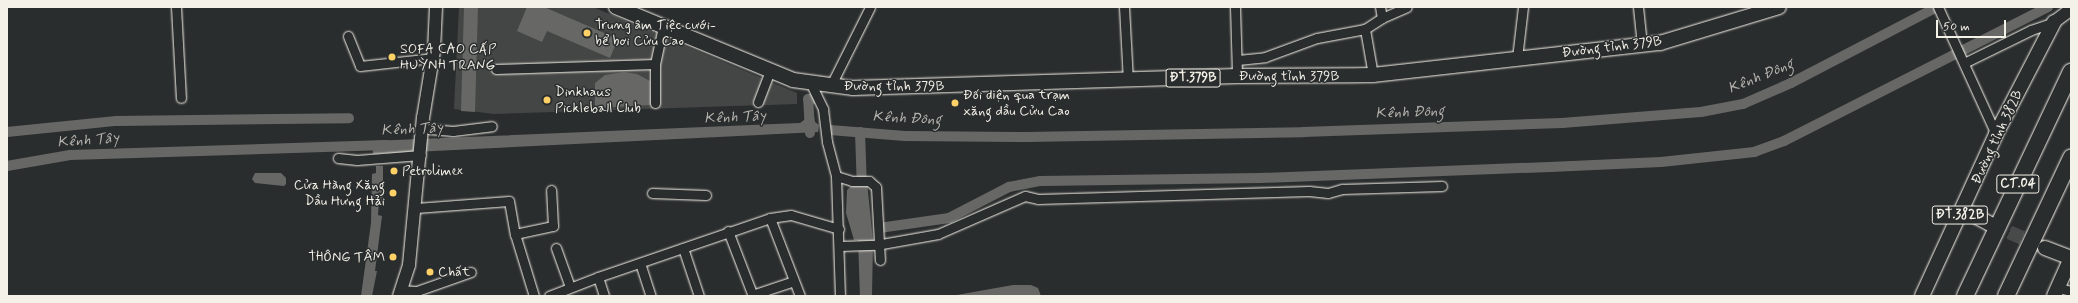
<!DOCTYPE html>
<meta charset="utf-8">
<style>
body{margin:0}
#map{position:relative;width:2078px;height:303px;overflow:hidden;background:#2a2d2e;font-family:Mynerve,sans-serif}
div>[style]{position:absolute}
.green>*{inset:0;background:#444645}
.water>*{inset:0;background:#676866}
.canal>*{height:10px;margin:-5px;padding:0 5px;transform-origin:5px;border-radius:5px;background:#676866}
.primary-tunnel>*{height:14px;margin-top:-7px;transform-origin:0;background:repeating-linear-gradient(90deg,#484a4a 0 14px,transparent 0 21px)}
.roads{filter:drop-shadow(0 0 1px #f4f1e8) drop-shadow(0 0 1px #f4f1e8)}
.street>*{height:9px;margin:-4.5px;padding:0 4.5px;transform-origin:4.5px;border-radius:4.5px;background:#2a2d2e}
.secondary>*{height:12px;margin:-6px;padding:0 6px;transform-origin:6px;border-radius:6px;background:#2a2d2e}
.primary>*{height:14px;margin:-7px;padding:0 7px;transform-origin:7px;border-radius:7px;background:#2a2d2e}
.highway>*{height:16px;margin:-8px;padding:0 8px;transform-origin:8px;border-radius:8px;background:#2a2d2e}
.dots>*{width:11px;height:11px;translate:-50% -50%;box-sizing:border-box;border:2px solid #2a2d2e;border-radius:50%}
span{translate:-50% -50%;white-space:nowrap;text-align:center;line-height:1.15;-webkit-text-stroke:3px #2a2d2e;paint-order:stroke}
.shield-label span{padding:1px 3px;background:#2a2d2e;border:1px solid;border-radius:3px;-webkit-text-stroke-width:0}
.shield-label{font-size:13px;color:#f4f1e8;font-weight:700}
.poi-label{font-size:14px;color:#f4f1e8}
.left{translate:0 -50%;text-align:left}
.right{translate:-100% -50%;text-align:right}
.street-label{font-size:14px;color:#f4f1e8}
.water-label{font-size:15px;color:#b5b3ae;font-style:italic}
.frame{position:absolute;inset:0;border:8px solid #f4f1e8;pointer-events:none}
.scale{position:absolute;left:1936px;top:20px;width:70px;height:18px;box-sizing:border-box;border:2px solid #f4f1e8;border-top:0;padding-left:5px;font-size:12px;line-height:14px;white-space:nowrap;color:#f4f1e8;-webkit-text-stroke:3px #2a2d2e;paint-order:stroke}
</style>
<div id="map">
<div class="green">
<div style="clip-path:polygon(459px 7px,593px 7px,797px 93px,797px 104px,494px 114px,454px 109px)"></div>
</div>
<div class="water">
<div style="clip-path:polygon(464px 7px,478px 7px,475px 112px,461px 111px)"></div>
<div style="clip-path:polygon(527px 7px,544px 7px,618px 39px,610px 58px,547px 31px,542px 42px,517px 31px)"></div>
<div style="clip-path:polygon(624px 72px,637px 74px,650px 81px,651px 105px,595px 108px,595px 83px,605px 75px)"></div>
<div style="clip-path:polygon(814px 116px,815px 122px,819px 125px,818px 132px,373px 154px,372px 141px,800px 123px,808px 117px)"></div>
<div style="clip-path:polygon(376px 166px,383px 166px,383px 201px,379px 201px,378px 215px,382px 216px,375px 271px,377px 271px,372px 296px,361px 296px,371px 223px,372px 174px,376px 173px)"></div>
<div style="clip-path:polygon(255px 173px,281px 173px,286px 178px,286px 184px,284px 186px,255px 183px,252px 179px)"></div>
<div style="clip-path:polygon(867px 182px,873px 241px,872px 296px,860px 296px,858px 240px,854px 240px,846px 213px,847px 190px,852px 185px)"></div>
<div style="clip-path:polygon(1013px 285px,1031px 285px,1038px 288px,1041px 296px,951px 296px)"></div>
</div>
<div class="canal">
<div style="left:830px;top:130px;width:75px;rotate:4.6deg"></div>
<div style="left:905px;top:136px;width:122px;rotate:0.5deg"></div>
<div style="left:1027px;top:137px;width:276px;rotate:-1deg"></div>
<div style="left:1303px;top:132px;width:259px;rotate:-2deg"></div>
<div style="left:1562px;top:123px;width:139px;rotate:-4.5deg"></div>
<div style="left:1701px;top:112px;width:43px;rotate:-10.8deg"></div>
<div style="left:1743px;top:104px;width:52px;rotate:-23.6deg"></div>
<div style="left:1791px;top:83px;width:165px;rotate:-27.5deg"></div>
<div style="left:7px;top:132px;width:110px;rotate:-5.8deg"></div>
<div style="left:116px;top:121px;width:233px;rotate:-0.7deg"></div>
<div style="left:860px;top:132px;width:58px;rotate:88deg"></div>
<div style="left:810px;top:133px;width:34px;rotate:-93deg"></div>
<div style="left:808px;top:99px;width:5px"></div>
<div style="left:7px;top:166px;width:64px;rotate:-9.9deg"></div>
<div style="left:70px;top:155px;width:317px;rotate:-1.8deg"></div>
<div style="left:879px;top:228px;width:71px;rotate:-8.1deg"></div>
<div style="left:949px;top:218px;width:68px;rotate:-27.3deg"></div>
<div style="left:1009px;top:187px;width:32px;rotate:-11deg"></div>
<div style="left:1040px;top:181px;width:221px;rotate:-0.8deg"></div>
<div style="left:1261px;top:178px;width:289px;rotate:-2.2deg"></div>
<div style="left:1550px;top:167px;width:111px;rotate:-2.6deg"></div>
<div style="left:1661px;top:162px;width:94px;rotate:-6.1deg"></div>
<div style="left:1754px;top:152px;width:32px;rotate:-20deg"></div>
<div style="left:1784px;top:141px;width:296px;rotate:-26.9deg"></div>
</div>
<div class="primary-tunnel">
<div style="left:1990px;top:224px;width:56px;rotate:23.3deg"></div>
</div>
<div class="roads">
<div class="street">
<div style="left:176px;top:7px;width:91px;rotate:86.9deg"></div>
<div style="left:1124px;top:7px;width:74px;rotate:86.9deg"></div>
<div style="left:1235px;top:7px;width:69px;rotate:88.3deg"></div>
<div style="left:1638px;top:7px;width:38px;rotate:84deg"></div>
<div style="left:1938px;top:7px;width:140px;rotate:65.5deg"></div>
<div style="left:1382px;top:18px;width:27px;rotate:-24deg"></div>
<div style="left:348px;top:36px;width:32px;rotate:68deg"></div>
<div style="left:360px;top:66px;width:72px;rotate:-6.3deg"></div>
<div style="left:1517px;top:58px;width:51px;rotate:-83.3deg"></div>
<div style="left:1238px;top:60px;width:27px;rotate:-6deg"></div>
<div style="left:1265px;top:57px;width:55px;rotate:-20.1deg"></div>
<div style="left:1317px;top:38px;width:49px;rotate:-10.6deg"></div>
<div style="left:1964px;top:63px;width:75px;rotate:-26.2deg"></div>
<div style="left:2031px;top:30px;width:24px;rotate:-19deg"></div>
<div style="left:655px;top:64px;width:39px;rotate:90deg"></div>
<div style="left:496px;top:69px;width:159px;rotate:-1.8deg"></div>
<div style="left:655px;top:64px;width:38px;rotate:-78deg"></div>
<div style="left:1373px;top:75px;width:47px;rotate:-99.9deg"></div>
<div style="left:1365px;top:29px;width:20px;rotate:-33deg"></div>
<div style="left:1382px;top:18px;width:11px;rotate:-100deg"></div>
<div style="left:811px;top:84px;width:28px;rotate:64deg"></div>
<div style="left:823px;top:109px;width:33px;rotate:83deg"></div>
<div style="left:827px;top:142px;width:35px;rotate:75deg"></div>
<div style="left:836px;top:176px;width:120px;rotate:88.1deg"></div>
<div style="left:831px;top:85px;width:87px;rotate:-63.4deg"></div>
<div style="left:758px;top:102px;width:33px;rotate:-69deg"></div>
<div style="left:429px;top:129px;width:24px;rotate:5deg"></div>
<div style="left:453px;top:131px;width:39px;rotate:-7deg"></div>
<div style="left:338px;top:158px;width:19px;rotate:6deg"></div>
<div style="left:357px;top:160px;width:64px;rotate:-4.5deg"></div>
<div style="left:836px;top:176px;width:17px;rotate:17deg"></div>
<div style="left:852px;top:181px;width:17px"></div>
<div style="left:869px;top:181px;width:9px;rotate:41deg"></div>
<div style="left:876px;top:187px;width:73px;rotate:86.9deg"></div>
<div style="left:652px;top:193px;width:54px;rotate:2.1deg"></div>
<div style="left:416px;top:208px;width:93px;rotate:-4.3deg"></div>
<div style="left:509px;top:201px;width:34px;rotate:80deg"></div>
<div style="left:515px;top:234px;width:65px;rotate:73deg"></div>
<div style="left:770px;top:218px;width:84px;rotate:69deg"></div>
<div style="left:728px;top:231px;width:70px;rotate:69deg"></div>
<div style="left:515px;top:234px;width:39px;rotate:-12deg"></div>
<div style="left:553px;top:226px;width:36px;rotate:-93deg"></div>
<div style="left:840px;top:246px;width:36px;rotate:-2deg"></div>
<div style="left:876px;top:245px;width:63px;rotate:-10.1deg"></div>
<div style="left:938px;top:234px;width:95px;rotate:-23.6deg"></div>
<div style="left:1025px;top:196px;width:13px;rotate:13deg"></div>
<div style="left:1038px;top:199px;width:271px;rotate:-1.7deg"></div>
<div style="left:1309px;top:191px;width:19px;rotate:6deg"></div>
<div style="left:1328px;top:193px;width:15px;rotate:-16deg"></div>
<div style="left:1342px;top:189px;width:100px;rotate:-1.7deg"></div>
<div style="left:556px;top:248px;width:41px;rotate:70.3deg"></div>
<div style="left:683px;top:248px;width:51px;rotate:71.6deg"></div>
<div style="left:640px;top:263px;width:35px;rotate:72deg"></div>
<div style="left:598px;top:277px;width:182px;rotate:-18.9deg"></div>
<div style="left:770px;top:218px;width:21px;rotate:-8deg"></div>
<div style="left:791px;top:215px;width:50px;rotate:16.3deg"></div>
<div style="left:2058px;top:288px;width:13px;rotate:13deg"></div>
<div style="left:401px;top:290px;width:16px;rotate:4deg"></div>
<div style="left:417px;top:291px;width:57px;rotate:-19.4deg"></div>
<div style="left:752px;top:295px;width:44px;rotate:-18.4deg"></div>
<div style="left:549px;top:296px;width:53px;rotate:-21.2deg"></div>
<div style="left:598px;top:277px;width:20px;rotate:72deg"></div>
</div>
<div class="secondary">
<div style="left:2054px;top:22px;width:21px;rotate:-37deg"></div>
<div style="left:399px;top:296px;width:33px;rotate:-72deg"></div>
<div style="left:409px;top:265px;width:148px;rotate:-84.6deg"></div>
<div style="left:423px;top:118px;width:68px;rotate:-80.7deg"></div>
<div style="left:434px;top:51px;width:44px;rotate:-87.4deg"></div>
</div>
<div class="primary">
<div style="left:616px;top:7px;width:191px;rotate:22.4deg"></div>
<div style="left:793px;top:80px;width:61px;rotate:7.6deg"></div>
<div style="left:853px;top:88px;width:384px;rotate:-1.8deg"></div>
<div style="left:1237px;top:76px;width:136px;rotate:-0.4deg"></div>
<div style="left:1373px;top:75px;width:289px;rotate:-6.4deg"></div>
<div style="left:1660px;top:43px;width:124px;rotate:-16.8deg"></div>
<div style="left:1962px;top:209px;width:32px;rotate:28deg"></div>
<div style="left:2045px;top:248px;width:28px;rotate:21deg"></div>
<div style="left:1922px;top:296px;width:178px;rotate:-65.4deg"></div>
<div style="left:1996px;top:134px;width:126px;rotate:-62.6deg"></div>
<div style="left:2054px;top:296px;width:42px;rotate:-65.9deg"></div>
</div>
<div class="highway">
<div style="left:1965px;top:296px;width:248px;rotate:-64.7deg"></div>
<div style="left:2006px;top:296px;width:153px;rotate:-64.8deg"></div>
</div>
</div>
<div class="dots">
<div style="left:587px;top:33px;background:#ffd166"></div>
<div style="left:392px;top:57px;background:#ffd166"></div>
<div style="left:547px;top:100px;background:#ffd166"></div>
<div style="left:955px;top:103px;background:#ffd166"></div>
<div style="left:394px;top:171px;background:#ffd166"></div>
<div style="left:393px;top:193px;background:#ffd166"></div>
<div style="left:393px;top:257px;background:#ffd166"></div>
<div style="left:430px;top:272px;background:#ffd166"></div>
</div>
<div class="shield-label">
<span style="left:1193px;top:78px">ĐT.379B</span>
<span style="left:2018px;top:184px">CT.04</span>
<span style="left:1960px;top:215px">ĐT.382B</span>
</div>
<div class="poi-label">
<span class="left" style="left:595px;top:33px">Trung âm Tiệc cưới-<br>bể bơi Cửu Cao</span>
<span class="left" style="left:400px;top:57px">SOFA CAO CẤP<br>HUỲNH TRANG</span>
<span class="left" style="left:555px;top:100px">Dinkhaus<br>Pickleball Club</span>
<span class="left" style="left:963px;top:103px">Đối diện qua trạm<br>xăng dầu Cửu Cao</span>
<span class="left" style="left:402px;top:171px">Petrolimex</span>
<span class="right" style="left:385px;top:193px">Cửa Hàng Xăng<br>Dầu Hưng Hải</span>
<span class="right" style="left:385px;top:257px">THÔNG TÂM</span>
<span class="left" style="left:438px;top:272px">Chất</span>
</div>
<div class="street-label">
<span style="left:1612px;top:47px;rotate:-7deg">Đường tỉnh 379B</span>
<span style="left:1289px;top:76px">Đường tỉnh 379B</span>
<span style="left:894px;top:86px">Đường tỉnh 379B</span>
<span style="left:1997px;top:137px;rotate:-65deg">Đường tỉnh 382B</span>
</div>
<div class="water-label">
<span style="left:1761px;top:77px;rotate:-22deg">Kênh Đông</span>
<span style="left:1410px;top:113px;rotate:-2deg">Kênh Đông</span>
<span style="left:735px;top:118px;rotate:-2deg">Kênh Tây</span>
<span style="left:907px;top:119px;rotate:3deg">Kênh Đông</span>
<span style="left:412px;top:130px;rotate:-2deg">Kênh Tây</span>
<span style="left:88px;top:141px;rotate:-4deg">Kênh Tây</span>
</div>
<div class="frame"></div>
<div class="scale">50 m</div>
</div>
